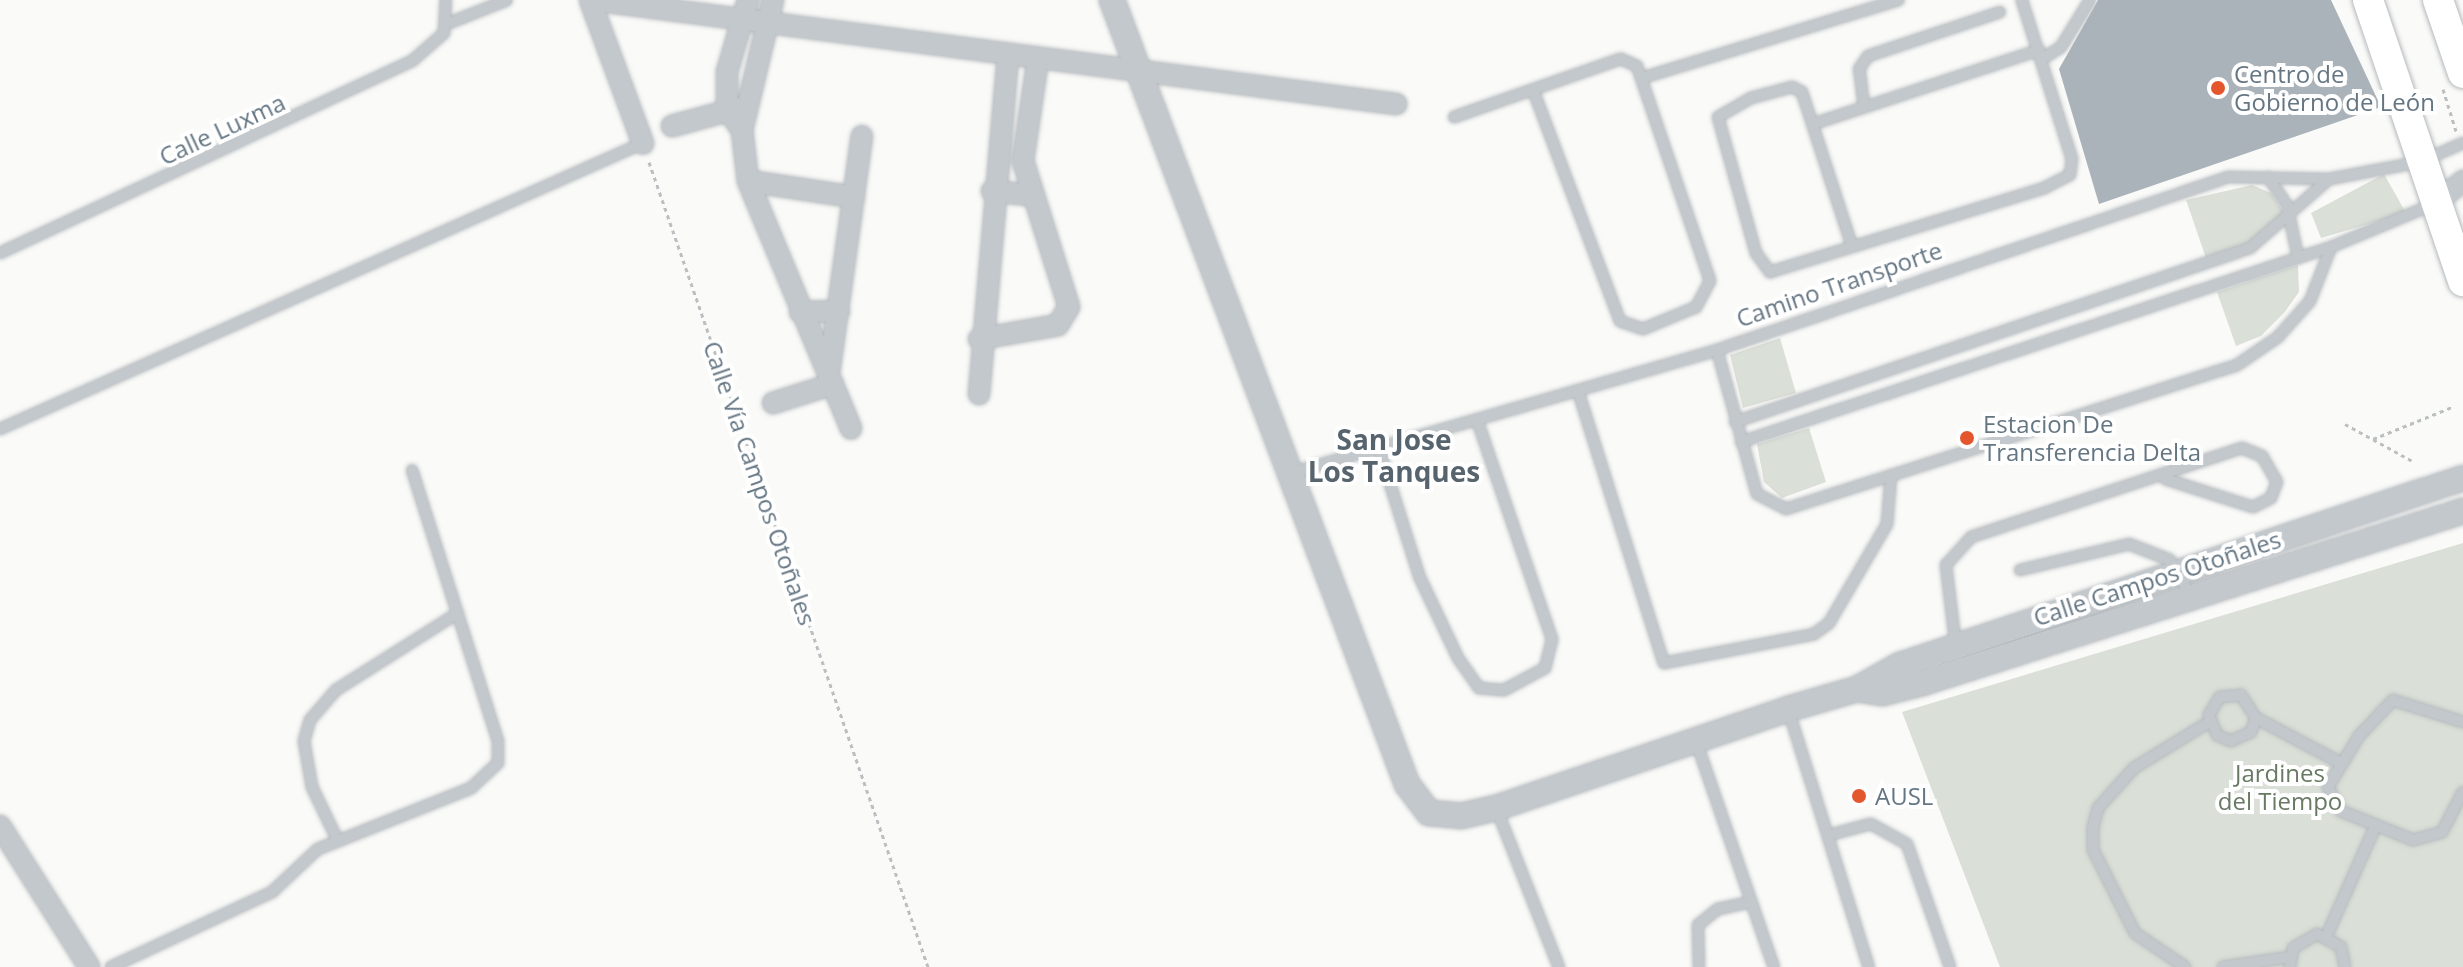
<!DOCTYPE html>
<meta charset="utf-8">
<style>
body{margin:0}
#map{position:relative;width:2463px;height:967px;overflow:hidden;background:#fafaf8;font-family:"Open Sans",sans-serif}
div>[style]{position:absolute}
.green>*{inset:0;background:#dadfd7}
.building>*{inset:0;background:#aab3b9}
.path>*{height:3px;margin-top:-1.5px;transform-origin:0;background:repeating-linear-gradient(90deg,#bbbfc2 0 4px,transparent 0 8px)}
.roads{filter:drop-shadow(0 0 2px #b5babe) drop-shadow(0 0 2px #b5babe)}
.service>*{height:10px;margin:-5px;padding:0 5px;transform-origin:5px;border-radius:5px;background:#c3c8cc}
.minor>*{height:20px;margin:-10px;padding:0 10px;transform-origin:10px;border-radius:10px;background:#c3c8cc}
.tertiary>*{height:24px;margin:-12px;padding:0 12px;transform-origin:12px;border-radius:12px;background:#c3c8cc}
.primary>*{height:30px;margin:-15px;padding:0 15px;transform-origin:15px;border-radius:15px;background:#fff}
.dots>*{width:22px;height:22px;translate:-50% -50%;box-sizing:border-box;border:4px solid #fff;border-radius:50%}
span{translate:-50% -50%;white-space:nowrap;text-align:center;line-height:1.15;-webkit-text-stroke:8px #fff;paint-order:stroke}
.poi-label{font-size:24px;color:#657683}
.left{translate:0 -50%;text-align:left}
.street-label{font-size:24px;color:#657683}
.park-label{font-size:24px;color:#687a64}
.quarter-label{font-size:28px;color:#57646e;font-weight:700}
</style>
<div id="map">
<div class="green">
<div style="clip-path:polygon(2384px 174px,2406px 213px,2321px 238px,2311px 213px)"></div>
<div style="clip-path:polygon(2252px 185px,2271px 193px,2287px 218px,2248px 244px,2206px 258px,2186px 200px)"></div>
<div style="clip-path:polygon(2298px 265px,2299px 292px,2284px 313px,2261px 336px,2236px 346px,2217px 292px)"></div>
<div style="clip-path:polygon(1780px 338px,1796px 393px,1743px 408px,1730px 355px)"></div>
<div style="clip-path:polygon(1809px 428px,1826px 482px,1782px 498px,1764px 482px,1757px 444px)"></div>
<div style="clip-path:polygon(2463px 543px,2463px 967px,2000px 967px,1902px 712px)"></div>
</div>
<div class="building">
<div style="clip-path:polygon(2098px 0,2331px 0,2381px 107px,2099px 204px,2059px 69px)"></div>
</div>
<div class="path">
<div style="left:2443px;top:89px;width:44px;rotate:72.8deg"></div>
<div style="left:649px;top:162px;width:852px;rotate:70.88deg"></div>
<div style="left:2345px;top:424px;width:79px;rotate:28.8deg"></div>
<div style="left:2373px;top:439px;width:85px;rotate:-22.1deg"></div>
</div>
<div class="roads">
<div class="service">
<div style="left:449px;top:23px;width:62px;rotate:-21.6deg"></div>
<div style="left:2042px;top:59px;width:22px;rotate:-32deg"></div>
<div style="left:2061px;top:47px;width:55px;rotate:-58.3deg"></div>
<div style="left:1645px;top:77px;width:265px;rotate:-16.9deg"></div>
<div style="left:1864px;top:107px;width:38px;rotate:-97deg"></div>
<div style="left:1859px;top:69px;width:16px;rotate:-55deg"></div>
<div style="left:1868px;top:56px;width:139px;rotate:-18.4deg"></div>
<div style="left:1454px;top:117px;width:177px;rotate:-19.2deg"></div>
<div style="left:1621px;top:59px;width:17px;rotate:24deg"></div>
<div style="left:1637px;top:66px;width:227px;rotate:71.2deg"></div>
<div style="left:1710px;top:281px;width:30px;rotate:118deg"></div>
<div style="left:1696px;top:307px;width:57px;rotate:157.5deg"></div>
<div style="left:1643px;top:329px;width:24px;rotate:-161deg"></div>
<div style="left:1620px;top:321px;width:245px;rotate:-110.6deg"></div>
<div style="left:1816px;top:123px;width:235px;rotate:-18.1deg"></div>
<div style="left:2268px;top:177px;width:34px;rotate:56deg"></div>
<div style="left:2287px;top:205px;width:53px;rotate:78.1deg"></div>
<div style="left:1852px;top:246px;width:162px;rotate:-108deg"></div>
<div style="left:1802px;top:92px;width:11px;rotate:-153deg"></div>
<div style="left:1792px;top:87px;width:42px;rotate:165deg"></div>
<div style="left:1751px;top:98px;width:38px;rotate:150deg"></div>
<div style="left:1718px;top:117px;width:141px;rotate:74.4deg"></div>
<div style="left:1756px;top:253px;width:24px;rotate:54deg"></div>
<div style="left:1770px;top:272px;width:287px;rotate:-17deg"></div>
<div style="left:2044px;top:188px;width:29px;rotate:-27deg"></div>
<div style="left:2070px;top:175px;width:16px;rotate:-83deg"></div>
<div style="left:2072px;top:159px;width:167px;rotate:-107.5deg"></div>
<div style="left:0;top:253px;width:455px;rotate:-25deg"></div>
<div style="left:412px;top:61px;width:43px;rotate:-41.2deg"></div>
<div style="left:444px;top:33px;width:33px;rotate:-87deg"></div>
<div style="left:1717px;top:350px;width:149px;rotate:74.5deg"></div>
<div style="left:1757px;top:494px;width:33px;rotate:27deg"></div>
<div style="left:1786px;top:509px;width:473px;rotate:-17.7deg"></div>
<div style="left:2237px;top:365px;width:50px;rotate:-34.3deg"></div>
<div style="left:2278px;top:337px;width:48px;rotate:-48.4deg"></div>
<div style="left:2310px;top:301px;width:58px;rotate:-68.7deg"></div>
<div style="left:2331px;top:247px;width:112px;rotate:-22.7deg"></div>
<div style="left:1578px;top:391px;width:285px;rotate:72.5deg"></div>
<div style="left:1664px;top:663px;width:153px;rotate:-10.9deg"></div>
<div style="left:1814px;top:634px;width:19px;rotate:-36deg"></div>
<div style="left:1829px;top:623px;width:115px;rotate:-59.6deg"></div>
<div style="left:1887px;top:524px;width:49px;rotate:-85.3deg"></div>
<div style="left:1735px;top:422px;width:544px;rotate:-18.67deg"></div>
<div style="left:2250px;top:248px;width:105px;rotate:-41.1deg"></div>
<div style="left:0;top:429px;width:704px;rotate:-23.98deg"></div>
<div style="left:1741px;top:442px;width:621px;rotate:-18.29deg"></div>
<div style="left:1379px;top:449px;width:135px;rotate:72.4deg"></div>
<div style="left:1420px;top:578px;width:89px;rotate:64.6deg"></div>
<div style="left:1458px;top:658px;width:37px;rotate:55deg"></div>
<div style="left:1479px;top:688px;width:25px;rotate:5deg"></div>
<div style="left:1504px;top:690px;width:47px;rotate:-28.2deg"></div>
<div style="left:1545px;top:668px;width:30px;rotate:-76deg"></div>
<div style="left:1552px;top:639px;width:231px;rotate:-108.9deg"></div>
<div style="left:1295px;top:472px;width:439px;rotate:-16.1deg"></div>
<div style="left:1717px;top:350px;width:539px;rotate:-18.7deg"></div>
<div style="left:2228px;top:177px;width:101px;rotate:1.1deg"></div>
<div style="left:2329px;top:179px;width:93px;rotate:-10.6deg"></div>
<div style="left:2420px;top:162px;width:47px;rotate:-23.8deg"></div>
<div style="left:2020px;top:570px;width:112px;rotate:-13.4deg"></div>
<div style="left:2129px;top:544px;width:44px;rotate:21.3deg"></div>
<div style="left:2170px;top:560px;width:42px;rotate:59.7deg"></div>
<div style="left:1956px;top:648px;width:84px;rotate:-96.9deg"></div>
<div style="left:1946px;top:565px;width:38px;rotate:-48deg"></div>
<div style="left:1971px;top:537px;width:285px;rotate:-18.2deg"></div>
<div style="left:2242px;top:448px;width:22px;rotate:22deg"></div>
<div style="left:2262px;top:456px;width:30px;rotate:60deg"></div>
<div style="left:2277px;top:482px;width:17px;rotate:111deg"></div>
<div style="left:2271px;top:498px;width:20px;rotate:153deg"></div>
<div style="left:2253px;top:507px;width:92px;rotate:-162.3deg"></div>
<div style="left:1788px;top:709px;width:270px;rotate:72.6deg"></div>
<div style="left:2256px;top:718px;width:15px;rotate:110deg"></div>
<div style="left:2251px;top:732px;width:22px;rotate:156deg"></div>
<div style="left:2231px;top:741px;width:15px;rotate:-157deg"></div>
<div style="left:2217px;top:735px;width:22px;rotate:-112deg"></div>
<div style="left:2209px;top:715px;width:21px;rotate:-59deg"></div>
<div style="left:2220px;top:697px;width:21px;rotate:-5deg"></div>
<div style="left:2241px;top:695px;width:27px;rotate:57deg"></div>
<div style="left:2256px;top:718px;width:94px;rotate:27.9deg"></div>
<div style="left:2463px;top:722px;width:73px;rotate:-162.6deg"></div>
<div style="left:2393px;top:700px;width:50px;rotate:133.4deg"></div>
<div style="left:2359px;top:736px;width:60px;rotate:121.3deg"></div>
<div style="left:2328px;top:787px;width:27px;rotate:62deg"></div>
<div style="left:2341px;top:811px;width:78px;rotate:21.9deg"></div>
<div style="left:2413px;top:840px;width:30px;rotate:-15deg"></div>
<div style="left:2442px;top:832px;width:45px;rotate:-62.3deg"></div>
<div style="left:1696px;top:741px;width:239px;rotate:71deg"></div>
<div style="left:1497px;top:810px;width:169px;rotate:68.5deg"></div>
<div style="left:1833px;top:834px;width:39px;rotate:-15deg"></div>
<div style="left:1871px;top:824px;width:41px;rotate:29.1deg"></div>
<div style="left:1907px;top:844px;width:130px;rotate:70.7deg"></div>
<div style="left:337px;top:839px;width:58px;rotate:-115.7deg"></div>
<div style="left:312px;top:787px;width:47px;rotate:-99.9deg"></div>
<div style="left:304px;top:741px;width:22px;rotate:-74deg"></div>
<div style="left:310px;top:720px;width:40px;rotate:-49deg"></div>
<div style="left:336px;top:690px;width:144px;rotate:-32.3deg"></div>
<div style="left:2327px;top:935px;width:118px;rotate:-66deg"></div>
<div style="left:111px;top:967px;width:178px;rotate:-25deg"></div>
<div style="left:272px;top:892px;width:63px;rotate:-43.1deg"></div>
<div style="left:318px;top:849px;width:165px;rotate:-21.7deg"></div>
<div style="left:471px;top:788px;width:37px;rotate:-43deg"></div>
<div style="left:498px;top:763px;width:22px;rotate:-90deg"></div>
<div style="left:498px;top:741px;width:284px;rotate:-107.6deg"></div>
<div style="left:1699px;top:967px;width:42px;rotate:-91.4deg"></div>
<div style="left:1698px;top:925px;width:26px;rotate:-39deg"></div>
<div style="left:1718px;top:909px;width:34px;rotate:-12deg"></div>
<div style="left:2185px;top:967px;width:60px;rotate:-145.8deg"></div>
<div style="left:2135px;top:933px;width:93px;rotate:-116.8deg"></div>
<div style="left:2093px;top:850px;width:23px;rotate:-90deg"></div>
<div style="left:2093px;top:827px;width:20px;rotate:-75deg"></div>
<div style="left:2098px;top:808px;width:54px;rotate:-48deg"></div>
<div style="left:2134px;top:768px;width:88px;rotate:-31.5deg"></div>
<div style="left:2223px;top:967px;width:68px;rotate:-8.5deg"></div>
<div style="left:2290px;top:967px;width:19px;rotate:-81deg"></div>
<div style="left:2293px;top:948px;width:28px;rotate:-30deg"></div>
<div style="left:2317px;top:934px;width:27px;rotate:28deg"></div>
<div style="left:2341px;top:947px;width:20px;rotate:79deg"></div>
</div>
<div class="minor">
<div style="left:590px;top:0;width:153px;rotate:69.7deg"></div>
<div style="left:593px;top:0;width:810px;rotate:7.38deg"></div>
<div style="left:773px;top:0;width:134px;rotate:103.4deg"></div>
<div style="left:742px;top:130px;width:51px;rotate:83.3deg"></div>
<div style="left:748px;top:181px;width:268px;rotate:67.4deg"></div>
<div style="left:672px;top:126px;width:68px;rotate:-15.3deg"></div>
<div style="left:742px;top:130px;width:26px;rotate:-126deg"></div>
<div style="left:727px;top:109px;width:37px;rotate:-90deg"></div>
<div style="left:727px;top:72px;width:75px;rotate:-73.7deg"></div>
<div style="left:748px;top:181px;width:107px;rotate:8.6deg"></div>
<div style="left:992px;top:191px;width:38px;rotate:6deg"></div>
<div style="left:2435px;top:203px;width:36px;rotate:-38deg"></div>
<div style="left:800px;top:312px;width:39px;rotate:-1deg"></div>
<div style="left:979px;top:339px;width:80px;rotate:-10deg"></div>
<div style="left:1058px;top:325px;width:21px;rotate:-59deg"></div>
<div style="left:1069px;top:307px;width:153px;rotate:-107.5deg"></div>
<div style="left:1023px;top:161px;width:104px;rotate:-81.7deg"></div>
<div style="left:829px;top:373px;width:239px;rotate:-82.1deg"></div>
<div style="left:979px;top:394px;width:341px;rotate:-85.1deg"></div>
<div style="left:773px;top:403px;width:63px;rotate:-17.6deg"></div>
<div style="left:0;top:826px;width:167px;rotate:57.7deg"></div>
</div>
<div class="tertiary">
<div style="left:1112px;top:0;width:838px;rotate:69.38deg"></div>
<div style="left:1407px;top:784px;width:36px;rotate:53deg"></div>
<div style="left:1429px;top:813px;width:32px;rotate:5deg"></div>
<div style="left:1461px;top:816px;width:36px;rotate:-13deg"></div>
<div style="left:1496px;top:808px;width:308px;rotate:-18.7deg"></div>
<div style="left:1788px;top:709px;width:72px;rotate:-16.2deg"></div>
<div style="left:1857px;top:689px;width:26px;rotate:9deg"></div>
<div style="left:1883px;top:693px;width:40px;rotate:-14.4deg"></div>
<div style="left:1922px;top:683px;width:568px;rotate:-17.64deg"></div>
<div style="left:1857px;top:689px;width:49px;rotate:-29.2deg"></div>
<div style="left:1900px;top:665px;width:593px;rotate:-18.37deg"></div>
</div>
<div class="primary">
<div style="left:2368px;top:0;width:297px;rotate:71.3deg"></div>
<div style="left:2438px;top:0;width:77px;rotate:71.1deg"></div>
</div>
</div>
<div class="dots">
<div style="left:2218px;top:88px;background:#e4572e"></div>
<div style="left:1967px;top:438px;background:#e4572e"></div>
<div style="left:1859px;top:796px;background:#e4572e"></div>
</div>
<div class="poi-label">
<span class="left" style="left:2234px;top:88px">Centro de<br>Gobierno de León</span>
<span class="left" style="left:1983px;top:438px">Estacion De<br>Transferencia Delta</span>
<span class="left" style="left:1875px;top:796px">AUSL</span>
</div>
<div class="street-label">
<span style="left:222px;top:129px;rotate:-25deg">Calle Luxma</span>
<span style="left:1839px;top:284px;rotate:-19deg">Camino Transporte</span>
<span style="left:760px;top:483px;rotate:71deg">Calle Vía Campos Otoñales</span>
<span style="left:2157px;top:578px;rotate:-18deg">Calle Campos Otoñales</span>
</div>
<div class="park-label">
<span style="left:2280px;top:787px">Jardines<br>del Tiempo</span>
</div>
<div class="quarter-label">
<span style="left:1394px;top:455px">San Jose<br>Los Tanques</span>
</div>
</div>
